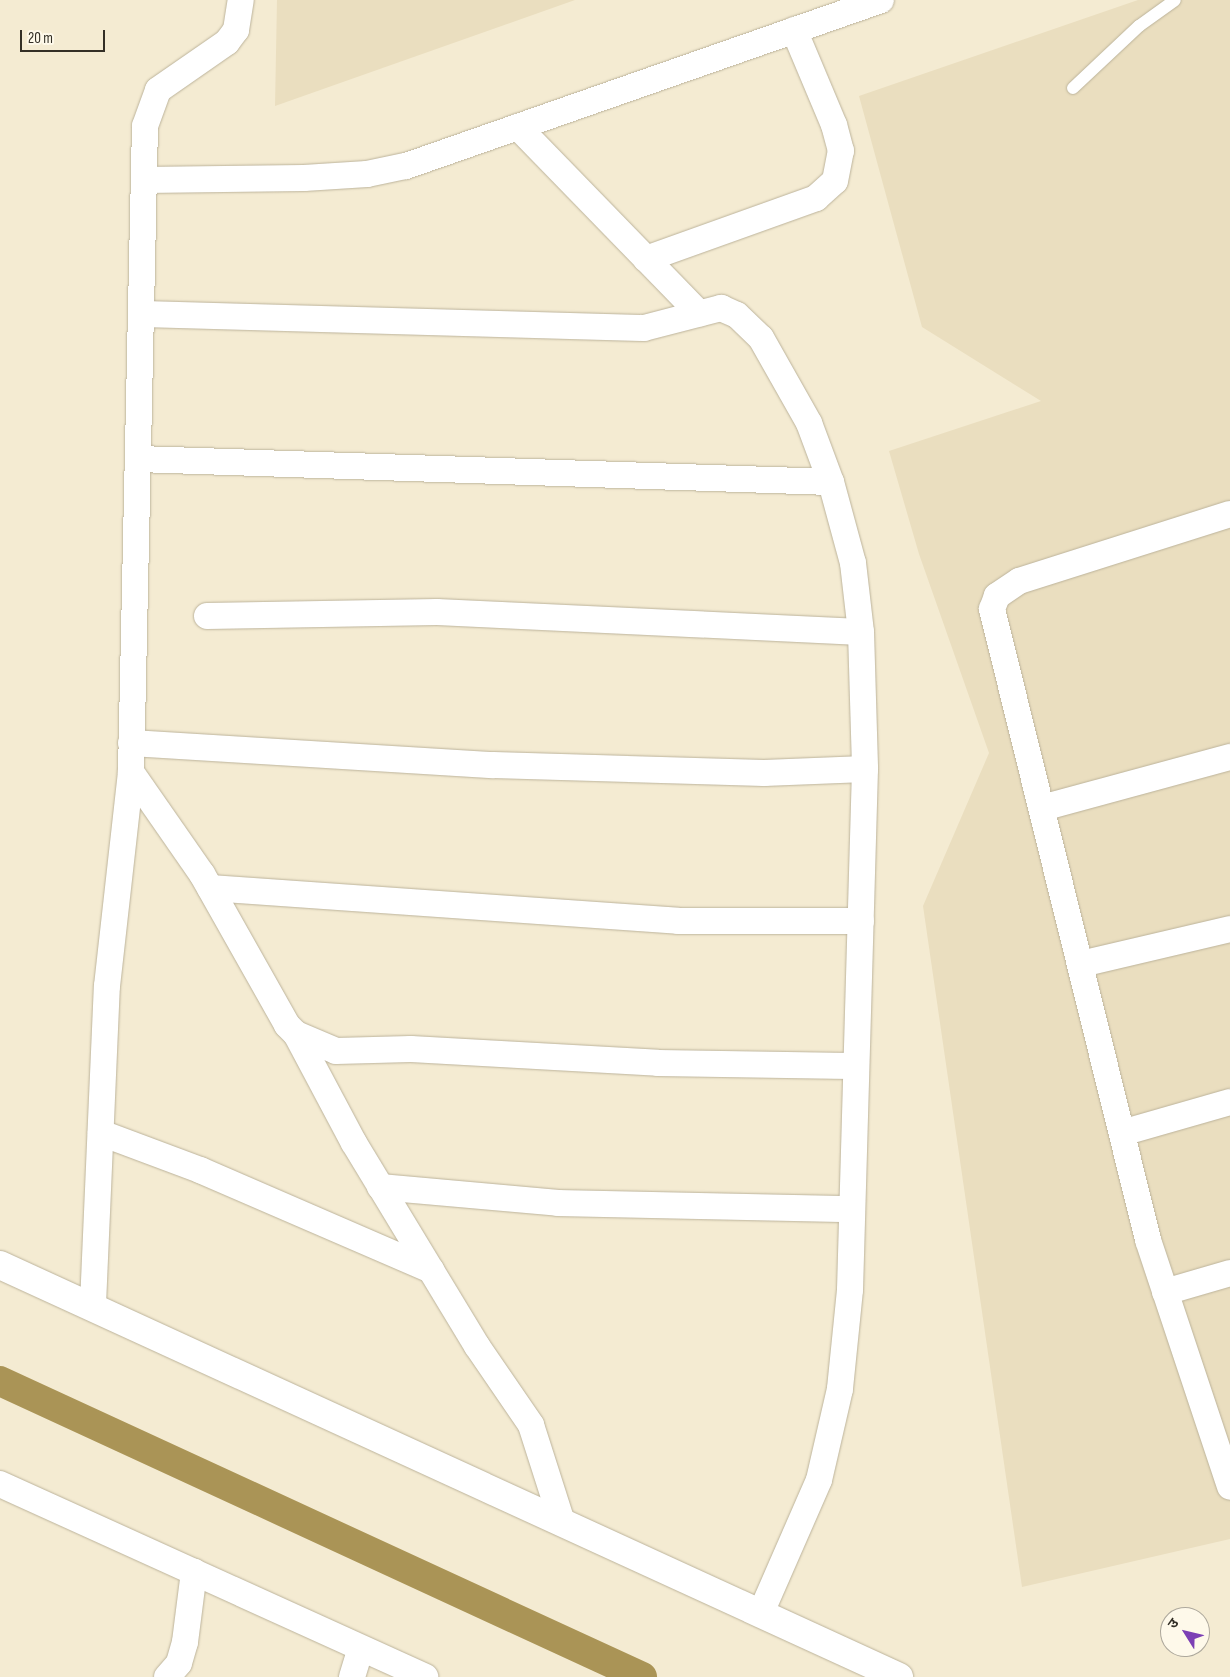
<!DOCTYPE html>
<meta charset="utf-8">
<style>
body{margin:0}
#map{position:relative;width:1230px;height:1677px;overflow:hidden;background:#f4ebd2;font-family:"Sofia Sans Condensed","Noto Sans Devanagari",sans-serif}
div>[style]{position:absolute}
.built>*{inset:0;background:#eadebf}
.canal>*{height:30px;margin:-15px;padding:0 15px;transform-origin:15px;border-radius:15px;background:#aa9456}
.roads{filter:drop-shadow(0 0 1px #bcb39b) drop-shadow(0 0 1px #bcb39b)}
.lane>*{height:12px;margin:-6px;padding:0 6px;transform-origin:6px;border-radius:6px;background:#fff}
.street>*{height:26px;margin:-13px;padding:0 13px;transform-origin:13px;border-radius:13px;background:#fff}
.secondary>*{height:28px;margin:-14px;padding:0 14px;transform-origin:14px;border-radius:14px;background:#fff}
span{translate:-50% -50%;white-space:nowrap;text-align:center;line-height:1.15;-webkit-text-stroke:5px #fef9ea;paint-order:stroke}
.north{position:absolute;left:1160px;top:1607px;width:50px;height:50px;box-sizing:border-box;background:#fef9ea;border:1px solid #ada89c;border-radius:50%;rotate:306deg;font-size:14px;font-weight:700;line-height:20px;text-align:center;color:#332f26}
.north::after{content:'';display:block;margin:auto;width:18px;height:22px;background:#7c3fb4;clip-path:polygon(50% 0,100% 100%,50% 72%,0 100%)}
.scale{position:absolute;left:20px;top:30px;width:85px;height:22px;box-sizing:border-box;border:2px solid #332f26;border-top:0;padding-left:6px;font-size:15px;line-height:18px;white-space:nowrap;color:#332f26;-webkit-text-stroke:4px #fef9ea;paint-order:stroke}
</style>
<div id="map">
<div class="built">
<div style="clip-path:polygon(277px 0,575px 0,275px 106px)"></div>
<div style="clip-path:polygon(1138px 0,1230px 0,1230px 1539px,1022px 1587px,923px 906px,989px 753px,919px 554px,889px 451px,1041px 401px,922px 327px,859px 96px)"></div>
</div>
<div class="canal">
<div style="left:0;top:1381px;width:707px;rotate:24.75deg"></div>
</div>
<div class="roads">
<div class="lane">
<div style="left:1073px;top:88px;width:91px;rotate:-43.2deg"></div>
<div style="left:1139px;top:26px;width:44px;rotate:-35.8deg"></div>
</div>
<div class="street">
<div style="left:518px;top:127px;width:260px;rotate:45.8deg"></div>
<div style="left:144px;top:180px;width:160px;rotate:-0.7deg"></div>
<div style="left:304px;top:178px;width:63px;rotate:-3.6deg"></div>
<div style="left:367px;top:174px;width:40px;rotate:-12deg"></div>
<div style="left:406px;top:166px;width:503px;rotate:-19.26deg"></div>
<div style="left:646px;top:259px;width:181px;rotate:-19.7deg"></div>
<div style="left:816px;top:198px;width:25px;rotate:-42deg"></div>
<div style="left:835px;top:181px;width:31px;rotate:-79deg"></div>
<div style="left:841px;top:151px;width:27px;rotate:-105deg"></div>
<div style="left:834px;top:125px;width:103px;rotate:-112.8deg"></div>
<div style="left:143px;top:314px;width:501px;rotate:1.6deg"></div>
<div style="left:644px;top:328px;width:80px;rotate:-14.6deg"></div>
<div style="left:721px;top:308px;width:17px;rotate:24deg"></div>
<div style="left:737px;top:315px;width:33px;rotate:44deg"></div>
<div style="left:761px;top:338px;width:98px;rotate:60.5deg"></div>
<div style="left:809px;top:423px;width:63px;rotate:69.6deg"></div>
<div style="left:831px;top:482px;width:84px;rotate:74.8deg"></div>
<div style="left:853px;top:563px;width:69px;rotate:83.4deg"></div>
<div style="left:861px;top:632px;width:137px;rotate:88.3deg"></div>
<div style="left:865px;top:769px;width:521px;rotate:91.65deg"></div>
<div style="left:850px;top:1290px;width:100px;rotate:95.8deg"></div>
<div style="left:840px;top:1389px;width:93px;rotate:103deg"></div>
<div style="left:819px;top:1480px;width:145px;rotate:113.6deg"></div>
<div style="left:138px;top:459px;width:693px;rotate:1.9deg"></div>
<div style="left:1230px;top:514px;width:221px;rotate:162.4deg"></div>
<div style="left:1019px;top:581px;width:27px;rotate:146deg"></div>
<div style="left:997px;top:596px;width:14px;rotate:111deg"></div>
<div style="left:992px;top:609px;width:650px;rotate:76.11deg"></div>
<div style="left:1148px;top:1240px;width:260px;rotate:71.6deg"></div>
<div style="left:207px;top:616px;width:230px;rotate:-1deg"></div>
<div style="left:437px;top:612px;width:424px;rotate:2.7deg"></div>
<div style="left:131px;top:743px;width:363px;rotate:3.5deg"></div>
<div style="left:493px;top:765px;width:271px;rotate:1.7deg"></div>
<div style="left:764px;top:773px;width:101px;rotate:-2.3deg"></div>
<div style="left:131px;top:772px;width:124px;rotate:55.2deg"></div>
<div style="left:202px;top:874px;width:173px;rotate:60.6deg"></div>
<div style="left:287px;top:1025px;width:13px;rotate:45deg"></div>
<div style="left:296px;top:1034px;width:43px;rotate:23deg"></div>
<div style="left:336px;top:1051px;width:75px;rotate:-1.5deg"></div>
<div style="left:411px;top:1049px;width:247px;rotate:3.2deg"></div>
<div style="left:658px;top:1063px;width:198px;rotate:0.9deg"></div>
<div style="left:1042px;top:808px;width:195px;rotate:-15.2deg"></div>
<div style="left:210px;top:888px;width:469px;rotate:4deg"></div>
<div style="left:678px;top:921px;width:183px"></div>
<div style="left:1081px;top:964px;width:153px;rotate:-13.2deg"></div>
<div style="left:296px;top:1034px;width:123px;rotate:62deg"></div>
<div style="left:354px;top:1143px;width:237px;rotate:58.8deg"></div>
<div style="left:477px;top:1346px;width:96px;rotate:55.6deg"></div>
<div style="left:531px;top:1425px;width:102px;rotate:72.3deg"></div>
<div style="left:101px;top:1133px;width:106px;rotate:20.5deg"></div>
<div style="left:200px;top:1170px;width:252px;rotate:23.4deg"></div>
<div style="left:1122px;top:1133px;width:112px;rotate:-16deg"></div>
<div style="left:380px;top:1187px;width:179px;rotate:5.1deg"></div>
<div style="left:558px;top:1203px;width:294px;rotate:1.2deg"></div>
<div style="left:1165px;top:1292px;width:68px;rotate:-16.3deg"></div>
<div style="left:93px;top:1304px;width:318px;rotate:-87.5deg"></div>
<div style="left:107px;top:986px;width:215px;rotate:-83.6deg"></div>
<div style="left:131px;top:772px;width:646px;rotate:-88.76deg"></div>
<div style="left:145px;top:126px;width:38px;rotate:-70deg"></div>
<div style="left:158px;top:90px;width:84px;rotate:-34.8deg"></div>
<div style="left:227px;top:42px;width:15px;rotate:-53deg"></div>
<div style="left:236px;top:30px;width:30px;rotate:-81deg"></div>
<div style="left:0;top:1484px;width:467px;rotate:24.4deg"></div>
<div style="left:167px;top:1677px;width:18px;rotate:-49deg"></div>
<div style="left:179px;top:1663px;width:22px;rotate:-74deg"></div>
<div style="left:185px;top:1642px;width:71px;rotate:-82.7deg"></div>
<div style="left:352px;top:1677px;width:30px;rotate:-73deg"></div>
</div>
<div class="secondary">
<div style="left:0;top:1265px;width:989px;rotate:24.62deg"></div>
</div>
</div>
<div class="north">उ</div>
<div class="scale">20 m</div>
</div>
